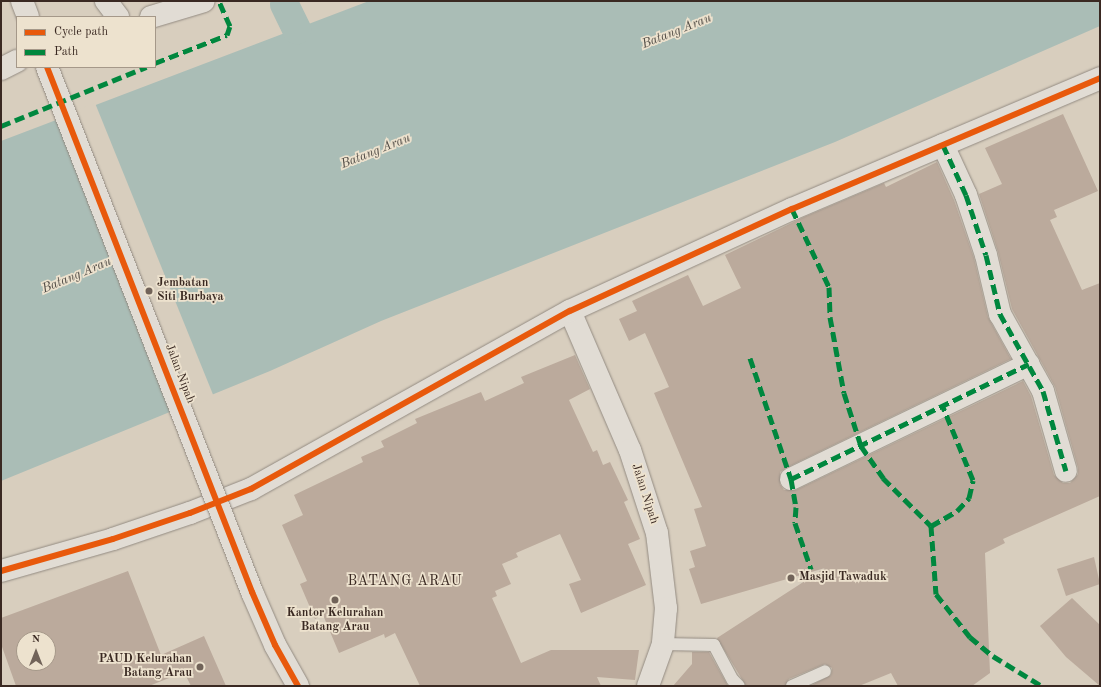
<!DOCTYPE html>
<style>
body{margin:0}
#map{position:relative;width:1101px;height:687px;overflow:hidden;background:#d8cebe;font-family:"Old Standard TT",serif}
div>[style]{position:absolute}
.water>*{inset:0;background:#aabdb6}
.pier>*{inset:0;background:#d8cebe}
.canal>*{height:29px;margin:-14.5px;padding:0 14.5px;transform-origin:14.5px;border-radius:14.5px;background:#aabdb6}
.building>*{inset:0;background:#bbaa9c}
.roads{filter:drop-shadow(0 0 1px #938b82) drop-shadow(0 0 1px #938b82)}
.service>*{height:12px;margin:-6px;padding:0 6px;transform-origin:6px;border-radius:6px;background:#e1dcd4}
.minor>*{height:22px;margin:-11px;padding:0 11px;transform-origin:11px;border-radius:11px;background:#e1dcd4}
.tertiary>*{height:22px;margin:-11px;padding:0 11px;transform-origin:11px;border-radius:11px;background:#e1dcd4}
.secondary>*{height:22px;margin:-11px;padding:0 11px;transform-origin:11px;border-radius:11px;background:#e1dcd4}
.bridges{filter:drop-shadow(0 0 1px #938b82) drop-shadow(0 0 1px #938b82)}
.tertiary-bridge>*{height:22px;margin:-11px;padding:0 11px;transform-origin:11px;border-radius:11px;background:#e1dcd4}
.quiet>*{height:5px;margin-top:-2.5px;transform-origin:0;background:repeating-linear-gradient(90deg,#00873e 0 10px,transparent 0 15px)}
.cycleway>*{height:6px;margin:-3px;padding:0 3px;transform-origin:3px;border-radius:3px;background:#e8590c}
.dots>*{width:11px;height:11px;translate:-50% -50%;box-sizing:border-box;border:2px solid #ede2ce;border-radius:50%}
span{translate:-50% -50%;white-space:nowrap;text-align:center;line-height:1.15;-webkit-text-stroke:3.5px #ede2ce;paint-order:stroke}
.poi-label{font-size:12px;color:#3a2922;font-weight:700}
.left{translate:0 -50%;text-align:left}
.right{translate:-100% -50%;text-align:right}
.street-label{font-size:12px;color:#3a2922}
.water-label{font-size:13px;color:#514c46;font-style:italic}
.quarter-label{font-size:14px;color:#3a2922;letter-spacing:1px}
.frame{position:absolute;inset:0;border:2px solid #3a2922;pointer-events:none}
.legend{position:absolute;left:16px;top:16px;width:140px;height:52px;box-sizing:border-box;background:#ede2ce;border:1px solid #a59889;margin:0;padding:5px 7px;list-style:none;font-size:12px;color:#3a2922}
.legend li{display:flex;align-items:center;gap:8px;height:20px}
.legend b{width:20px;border:1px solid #a59889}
.north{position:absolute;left:16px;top:631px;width:40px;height:40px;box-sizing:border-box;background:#ede2ce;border:1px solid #a59889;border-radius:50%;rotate:0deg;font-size:11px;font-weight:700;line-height:16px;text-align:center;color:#3a2922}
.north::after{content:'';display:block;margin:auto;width:14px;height:18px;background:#716359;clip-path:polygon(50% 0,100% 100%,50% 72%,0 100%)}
</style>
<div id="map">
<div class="water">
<div style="clip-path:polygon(369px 1px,1100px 1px,1100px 26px,835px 142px,381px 321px,270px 371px,1px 481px,1px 141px)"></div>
</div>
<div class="pier">
<div style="clip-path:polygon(95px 103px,214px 397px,172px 414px,56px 118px)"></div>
</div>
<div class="canal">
<div style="left:284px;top:4px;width:28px;rotate:64deg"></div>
</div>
<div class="building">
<div style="clip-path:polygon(1063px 114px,1098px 191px,1054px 210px,1057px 217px,1050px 220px,1082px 290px,1100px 283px,1100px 496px,1003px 539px,1005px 543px,985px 553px,990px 673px,972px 686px,898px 686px,891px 673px,859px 686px,810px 686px,831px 675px,832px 668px,825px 664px,789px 679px,785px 686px,746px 686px,717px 638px,825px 568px,701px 604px,689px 569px,695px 567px,690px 551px,706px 546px,694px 509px,702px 507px,654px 393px,669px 387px,645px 333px,629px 341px,619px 319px,637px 311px,632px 301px,688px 275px,703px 306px,741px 288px,725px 255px,804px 217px,884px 183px,886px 187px,937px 162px,954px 200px,974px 258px,988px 317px,1011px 359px,786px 468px,780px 472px,780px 484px,784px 490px,796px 490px,1023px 381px,1031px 396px,1054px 475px,1063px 483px,1070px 483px,1078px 474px,1078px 468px,1055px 387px,1012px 309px,998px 252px,979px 194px,1002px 184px,985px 148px)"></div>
<div style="clip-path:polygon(575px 355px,590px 389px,569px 400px,593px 452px,597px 450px,603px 465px,610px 462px,628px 500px,624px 502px,640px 539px,628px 544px,646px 585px,581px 613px,569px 584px,581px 580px,560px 534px,516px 553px,518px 557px,502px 564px,511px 584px,495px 591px,497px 596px,492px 598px,521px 663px,551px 650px,639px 650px,635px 680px,597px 677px,601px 686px,420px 686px,395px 633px,385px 638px,384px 634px,339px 653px,323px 615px,315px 619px,300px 584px,307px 581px,282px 525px,303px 515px,294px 495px,363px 462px,361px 457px,384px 447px,381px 441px,417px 423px,415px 419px,481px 392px,485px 401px,524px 383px,521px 377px)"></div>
<div style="clip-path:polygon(1094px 557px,1100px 584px,1066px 596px,1057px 569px)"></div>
<div style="clip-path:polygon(evenodd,128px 571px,161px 655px,204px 636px,226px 686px,191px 686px,184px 672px,149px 686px,16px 686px,1px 644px,1px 618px,128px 571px,24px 639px,48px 639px,48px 663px,24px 663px,24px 639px)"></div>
<div style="clip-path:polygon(1072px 598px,1100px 625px,1100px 686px,1066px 657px,1040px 626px)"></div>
<div style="clip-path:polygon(692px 652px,709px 652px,728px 686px,673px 686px,692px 664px)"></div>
</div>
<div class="roads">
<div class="service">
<div style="left:663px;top:644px;width:51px;rotate:1.1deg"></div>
<div style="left:714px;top:645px;width:40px;rotate:62deg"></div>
<div style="left:733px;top:680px;width:8px;rotate:45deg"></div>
<div style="left:792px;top:686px;width:36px;rotate:-24deg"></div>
</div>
<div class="minor">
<div style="left:943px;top:145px;width:55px;rotate:65.3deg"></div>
<div style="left:966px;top:195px;width:63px;rotate:71.6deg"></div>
<div style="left:986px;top:255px;width:61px;rotate:76.7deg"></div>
<div style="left:1000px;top:314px;width:88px;rotate:60.8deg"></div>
<div style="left:1043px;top:391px;width:83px;rotate:74deg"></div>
<div style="left:791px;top:479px;width:264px;rotate:-25.8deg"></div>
</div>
<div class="tertiary">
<div style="left:22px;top:1px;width:17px;rotate:69deg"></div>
<div style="left:106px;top:1px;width:20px;rotate:53deg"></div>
<div style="left:570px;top:311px;width:151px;rotate:66.7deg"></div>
<div style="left:630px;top:450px;width:87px;rotate:72deg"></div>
<div style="left:657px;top:533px;width:76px;rotate:83.2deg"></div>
<div style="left:666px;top:608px;width:36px;rotate:95deg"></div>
<div style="left:663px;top:644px;width:45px;rotate:109.7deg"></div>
<div style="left:1px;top:571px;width:116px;rotate:-15.9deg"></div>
<div style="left:113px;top:539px;width:81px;rotate:-18.7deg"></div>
<div style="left:190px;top:513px;width:66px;rotate:-21.5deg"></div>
<div style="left:251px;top:489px;width:365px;rotate:-29.2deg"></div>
<div style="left:570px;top:311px;width:244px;rotate:-24.7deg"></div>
<div style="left:792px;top:209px;width:335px;rotate:-23deg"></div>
</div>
<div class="secondary">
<div style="left:151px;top:17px;width:55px;rotate:-16.8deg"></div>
<div style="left:1px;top:69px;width:18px;rotate:-27deg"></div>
</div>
</div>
<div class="bridges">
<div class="tertiary-bridge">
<div style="left:47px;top:67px;width:564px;rotate:68.67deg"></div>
<div style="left:252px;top:592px;width:58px;rotate:66.5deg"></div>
<div style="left:275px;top:645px;width:47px;rotate:60.7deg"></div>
</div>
</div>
<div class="quiet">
<div style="left:155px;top:63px;width:77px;rotate:-21.3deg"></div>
<div style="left:227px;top:35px;width:9px;rotate:-72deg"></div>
<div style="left:230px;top:26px;width:27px;rotate:-114deg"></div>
<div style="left:1px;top:126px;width:157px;rotate:-22.1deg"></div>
<div style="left:943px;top:145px;width:55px;rotate:65.3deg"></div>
<div style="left:966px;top:195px;width:63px;rotate:71.6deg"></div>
<div style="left:986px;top:255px;width:61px;rotate:76.7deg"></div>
<div style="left:1000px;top:314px;width:88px;rotate:60.8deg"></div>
<div style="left:1043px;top:391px;width:83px;rotate:74deg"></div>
<div style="left:792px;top:209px;width:86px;rotate:64.6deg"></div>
<div style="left:829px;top:287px;width:30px;rotate:88deg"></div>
<div style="left:830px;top:317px;width:77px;rotate:79.6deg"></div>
<div style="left:844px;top:393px;width:56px;rotate:72.2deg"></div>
<div style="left:861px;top:446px;width:39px;rotate:55deg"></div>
<div style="left:883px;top:478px;width:68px;rotate:45deg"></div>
<div style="left:931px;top:526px;width:68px;rotate:85.8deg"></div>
<div style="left:936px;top:594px;width:55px;rotate:51.7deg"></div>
<div style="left:970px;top:637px;width:30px;rotate:40deg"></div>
<div style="left:993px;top:656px;width:57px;rotate:31.5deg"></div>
<div style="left:750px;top:358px;width:128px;rotate:71.3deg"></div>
<div style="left:791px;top:479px;width:28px;rotate:80deg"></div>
<div style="left:796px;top:507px;width:16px;rotate:94deg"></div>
<div style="left:795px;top:523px;width:49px;rotate:70.8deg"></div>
<div style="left:791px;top:479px;width:264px;rotate:-25.8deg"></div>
<div style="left:931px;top:526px;width:30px;rotate:-30deg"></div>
<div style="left:957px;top:511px;width:18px;rotate:-47deg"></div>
<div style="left:969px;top:498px;width:18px;rotate:-77deg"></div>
<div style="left:973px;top:480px;width:79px;rotate:-112.3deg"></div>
</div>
<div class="cycleway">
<div style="left:47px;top:67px;width:564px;rotate:68.67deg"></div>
<div style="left:252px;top:592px;width:58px;rotate:66.5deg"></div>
<div style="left:275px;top:645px;width:47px;rotate:60.7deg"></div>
<div style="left:1px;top:571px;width:116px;rotate:-15.9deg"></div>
<div style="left:113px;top:539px;width:81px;rotate:-18.7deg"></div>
<div style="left:190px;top:513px;width:66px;rotate:-21.5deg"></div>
<div style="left:251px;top:489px;width:365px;rotate:-29.2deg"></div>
<div style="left:570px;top:311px;width:244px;rotate:-24.7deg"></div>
<div style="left:792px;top:209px;width:335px;rotate:-23deg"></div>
</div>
<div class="dots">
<div style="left:149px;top:291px;background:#716359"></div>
<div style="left:791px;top:578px;background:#716359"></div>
<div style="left:335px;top:600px;background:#716359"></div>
<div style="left:200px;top:667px;background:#716359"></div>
</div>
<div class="poi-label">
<span class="left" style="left:157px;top:291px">Jembatan<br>Siti Burbaya</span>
<span class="left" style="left:799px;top:578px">Masjid Tawaduk</span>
<span style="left:335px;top:621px">Kantor Kelurahan<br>Batang Arau</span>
<span class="right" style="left:192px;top:667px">PAUD Kelurahan<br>Batang Arau</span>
</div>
<div class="street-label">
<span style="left:179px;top:374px;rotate:69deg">Jalan Nipah</span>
<span style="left:644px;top:494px;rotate:72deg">Jalan Nipah</span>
</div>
<div class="water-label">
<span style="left:677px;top:32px;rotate:-22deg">Batang Arau</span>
<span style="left:376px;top:152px;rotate:-22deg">Batang Arau</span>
<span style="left:77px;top:276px;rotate:-23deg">Batang Arau</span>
</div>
<div class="quarter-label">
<span style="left:405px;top:581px">BATANG ARAU</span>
</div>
<div class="frame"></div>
<ul class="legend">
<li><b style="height:5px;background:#e8590c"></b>Cycle path</li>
<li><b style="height:5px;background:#00873e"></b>Path</li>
</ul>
<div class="north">N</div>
</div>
